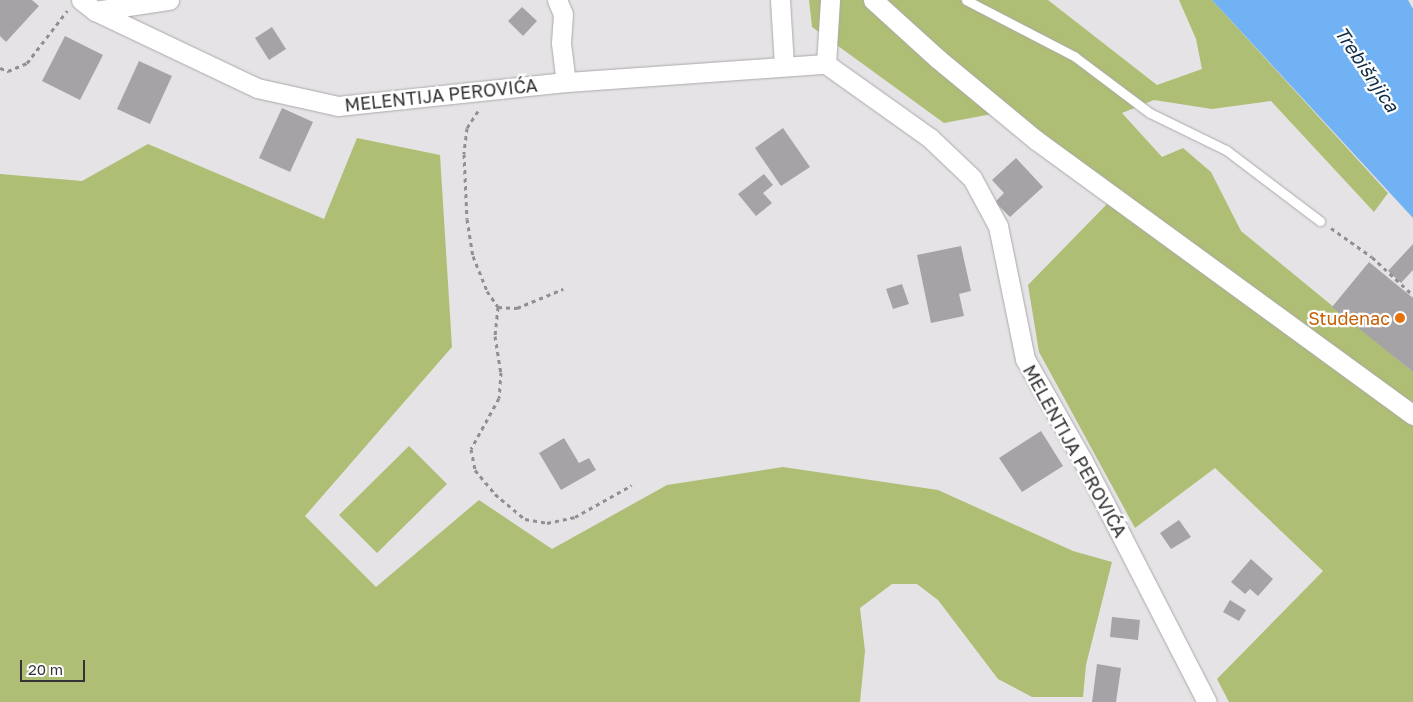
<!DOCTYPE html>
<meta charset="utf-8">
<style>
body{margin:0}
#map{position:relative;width:1413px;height:702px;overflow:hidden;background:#e6e3e6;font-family:"Golos Text",sans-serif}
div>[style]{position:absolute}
.green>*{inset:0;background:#aebe74}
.water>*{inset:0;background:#70b2f4}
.building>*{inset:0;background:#a6a3a6}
.path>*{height:3px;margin-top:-1.5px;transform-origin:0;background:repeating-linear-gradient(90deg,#928f92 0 4px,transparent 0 8px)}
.roads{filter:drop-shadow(0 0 1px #aba8ab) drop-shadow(0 0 1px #aba8ab)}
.service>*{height:9px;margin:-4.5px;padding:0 4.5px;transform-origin:4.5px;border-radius:4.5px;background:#fff}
.minor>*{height:19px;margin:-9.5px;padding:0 9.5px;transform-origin:9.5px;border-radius:9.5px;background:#fff}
.dots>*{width:14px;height:14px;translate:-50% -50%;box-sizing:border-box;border:2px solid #fff;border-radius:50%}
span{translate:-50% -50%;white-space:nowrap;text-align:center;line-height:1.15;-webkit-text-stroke:4.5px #fff;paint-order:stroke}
.street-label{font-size:18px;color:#343234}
.food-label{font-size:18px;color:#c56008}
.right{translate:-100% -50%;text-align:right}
.water-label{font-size:19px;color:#112d47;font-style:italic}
.scale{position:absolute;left:20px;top:660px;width:65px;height:22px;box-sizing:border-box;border:2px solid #343234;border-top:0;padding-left:6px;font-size:15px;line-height:18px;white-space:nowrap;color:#343234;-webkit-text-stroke:4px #fff;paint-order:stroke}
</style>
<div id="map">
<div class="green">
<div style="clip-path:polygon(809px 0,1048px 0,1157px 85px,1202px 69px,1196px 39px,1179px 0,1212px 0,1388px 193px,1374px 212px,1271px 101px,1212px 109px,1154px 100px,1122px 113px,1162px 157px,1183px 148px,1211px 172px,1241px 231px,1413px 372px,1413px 702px,1229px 702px,1217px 679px,1323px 571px,1215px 468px,1135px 528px,1039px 352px,1028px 285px,1108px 203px,992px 114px,944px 123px,812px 27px)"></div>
<div style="clip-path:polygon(357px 138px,440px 155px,452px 347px,305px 516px,376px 587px,479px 500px,552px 549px,667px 485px,783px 467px,938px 490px,1073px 551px,1112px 562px,1086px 665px,1083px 697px,1032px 697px,998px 679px,938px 600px,917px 584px,892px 584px,860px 608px,865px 651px,860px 702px,0 702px,0 174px,82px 181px,148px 144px,324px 219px)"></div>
<div style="clip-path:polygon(409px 446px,447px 484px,377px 553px,339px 515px)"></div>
</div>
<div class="water">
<div style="clip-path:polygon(1212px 0,1408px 0,1413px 9px,1413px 218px)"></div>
</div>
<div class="building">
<div style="clip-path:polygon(0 0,32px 0,39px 6px,6px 42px,0 36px)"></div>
<div style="clip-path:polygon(522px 7px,537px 21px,523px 36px,508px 21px)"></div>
<div style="clip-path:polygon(272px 27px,286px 49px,269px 60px,255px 38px)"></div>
<div style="clip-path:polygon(65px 36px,103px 55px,80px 100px,42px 81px)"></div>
<div style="clip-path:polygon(139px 61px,172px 76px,150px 124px,117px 109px)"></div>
<div style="clip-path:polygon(282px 108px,313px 122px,290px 172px,259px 158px)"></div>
<div style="clip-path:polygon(783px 128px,810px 167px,781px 186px,755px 148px)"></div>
<div style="clip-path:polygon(1016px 158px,1043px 187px,1010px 217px,995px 202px,1004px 193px,992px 180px)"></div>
<div style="clip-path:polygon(764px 174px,773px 185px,763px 193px,772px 203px,756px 216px,738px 194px)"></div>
<div style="clip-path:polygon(1413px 244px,1413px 270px,1401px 283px,1388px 271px)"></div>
<div style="clip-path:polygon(961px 246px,971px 291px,959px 294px,964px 316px,931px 323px,917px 255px)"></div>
<div style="clip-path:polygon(1369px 262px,1413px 298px,1413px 372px,1332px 307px)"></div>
<div style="clip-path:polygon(902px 284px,909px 304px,893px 309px,886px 289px)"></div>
<div style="clip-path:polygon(1041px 431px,1063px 466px,1022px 492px,999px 458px)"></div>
<div style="clip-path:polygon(564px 438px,579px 463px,589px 458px,596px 470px,561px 490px,539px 453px)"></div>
<div style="clip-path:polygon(1179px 520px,1191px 537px,1171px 549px,1160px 533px)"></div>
<div style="clip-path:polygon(1251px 559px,1273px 579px,1258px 596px,1250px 589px,1245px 594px,1231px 582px)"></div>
<div style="clip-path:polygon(1230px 600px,1246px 610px,1239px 621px,1223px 612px)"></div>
<div style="clip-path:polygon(1112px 617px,1140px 620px,1138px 640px,1110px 637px)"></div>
<div style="clip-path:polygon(1097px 664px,1121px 668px,1116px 702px,1092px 702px)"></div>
</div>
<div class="path">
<div style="left:0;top:68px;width:9px;rotate:21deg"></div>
<div style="left:8px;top:71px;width:21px;rotate:-23deg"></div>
<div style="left:27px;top:63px;width:66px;rotate:-52.4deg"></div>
<div style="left:478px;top:111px;width:20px;rotate:123deg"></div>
<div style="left:467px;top:128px;width:26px;rotate:97deg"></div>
<div style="left:464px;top:154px;width:65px;rotate:87.4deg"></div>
<div style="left:467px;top:219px;width:37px;rotate:81deg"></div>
<div style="left:473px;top:256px;width:38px;rotate:68deg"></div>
<div style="left:487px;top:291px;width:19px;rotate:55deg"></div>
<div style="left:498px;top:307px;width:29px;rotate:96deg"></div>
<div style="left:495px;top:336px;width:36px;rotate:81deg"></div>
<div style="left:501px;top:372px;width:26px;rotate:94deg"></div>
<div style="left:499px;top:398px;width:58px;rotate:118.8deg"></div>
<div style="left:471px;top:449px;width:21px;rotate:79deg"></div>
<div style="left:475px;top:470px;width:31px;rotate:50deg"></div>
<div style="left:495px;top:494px;width:39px;rotate:40deg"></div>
<div style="left:525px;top:519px;width:22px;rotate:10deg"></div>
<div style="left:547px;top:523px;width:29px;rotate:-12deg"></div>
<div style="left:575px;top:517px;width:65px;rotate:-29.3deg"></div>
<div style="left:1331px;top:228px;width:50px;rotate:35.3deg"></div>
<div style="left:1372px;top:257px;width:56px;rotate:42.8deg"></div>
<div style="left:498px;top:307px;width:19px;rotate:3deg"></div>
<div style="left:517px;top:308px;width:50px;rotate:-22.4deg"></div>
</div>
<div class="roads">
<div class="service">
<div style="left:966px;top:0;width:122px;rotate:27.4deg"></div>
<div style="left:1074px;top:56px;width:95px;rotate:36.9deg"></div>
<div style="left:1150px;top:113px;width:85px;rotate:26deg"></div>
<div style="left:1226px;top:150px;width:118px;rotate:37.1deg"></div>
</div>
<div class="minor">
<div style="left:81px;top:0;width:18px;rotate:38deg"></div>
<div style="left:95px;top:11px;width:179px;rotate:25.4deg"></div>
<div style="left:257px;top:88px;width:83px;rotate:12.5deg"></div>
<div style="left:338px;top:106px;width:229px;rotate:-6deg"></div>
<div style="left:566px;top:82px;width:261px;rotate:-4deg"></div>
<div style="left:826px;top:64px;width:128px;rotate:35.4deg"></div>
<div style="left:930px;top:138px;width:58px;rotate:43.6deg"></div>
<div style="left:972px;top:178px;width:55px;rotate:61.6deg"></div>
<div style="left:998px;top:226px;width:136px;rotate:78.5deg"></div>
<div style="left:1025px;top:359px;width:117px;rotate:60.4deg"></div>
<div style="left:1083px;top:461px;width:271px;rotate:62.8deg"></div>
<div style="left:557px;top:0;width:15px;rotate:67deg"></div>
<div style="left:563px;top:14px;width:29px;rotate:94deg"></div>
<div style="left:561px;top:43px;width:39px;rotate:83deg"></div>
<div style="left:780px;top:0;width:65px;rotate:86.5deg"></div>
<div style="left:873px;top:0;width:88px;rotate:42.2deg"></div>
<div style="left:938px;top:59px;width:127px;rotate:39.6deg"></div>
<div style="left:1036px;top:140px;width:467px;rotate:36.1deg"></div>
<div style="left:95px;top:11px;width:75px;rotate:-8.5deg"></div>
<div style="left:826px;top:64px;width:64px;rotate:-86.4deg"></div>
</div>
</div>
<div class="dots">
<div style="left:1400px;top:318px;background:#e8710a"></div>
</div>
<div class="street-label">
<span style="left:441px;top:95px;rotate:-6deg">MELENTIJA PEROVIĆA</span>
<span style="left:1075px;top:451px;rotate:61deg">MELENTIJA PEROVIĆA</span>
</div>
<div class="food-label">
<span class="right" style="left:1390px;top:318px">Studenac</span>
</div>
<div class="water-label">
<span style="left:1367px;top:69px;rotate:56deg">Trebišnjica</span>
</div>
<div class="scale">20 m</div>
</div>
